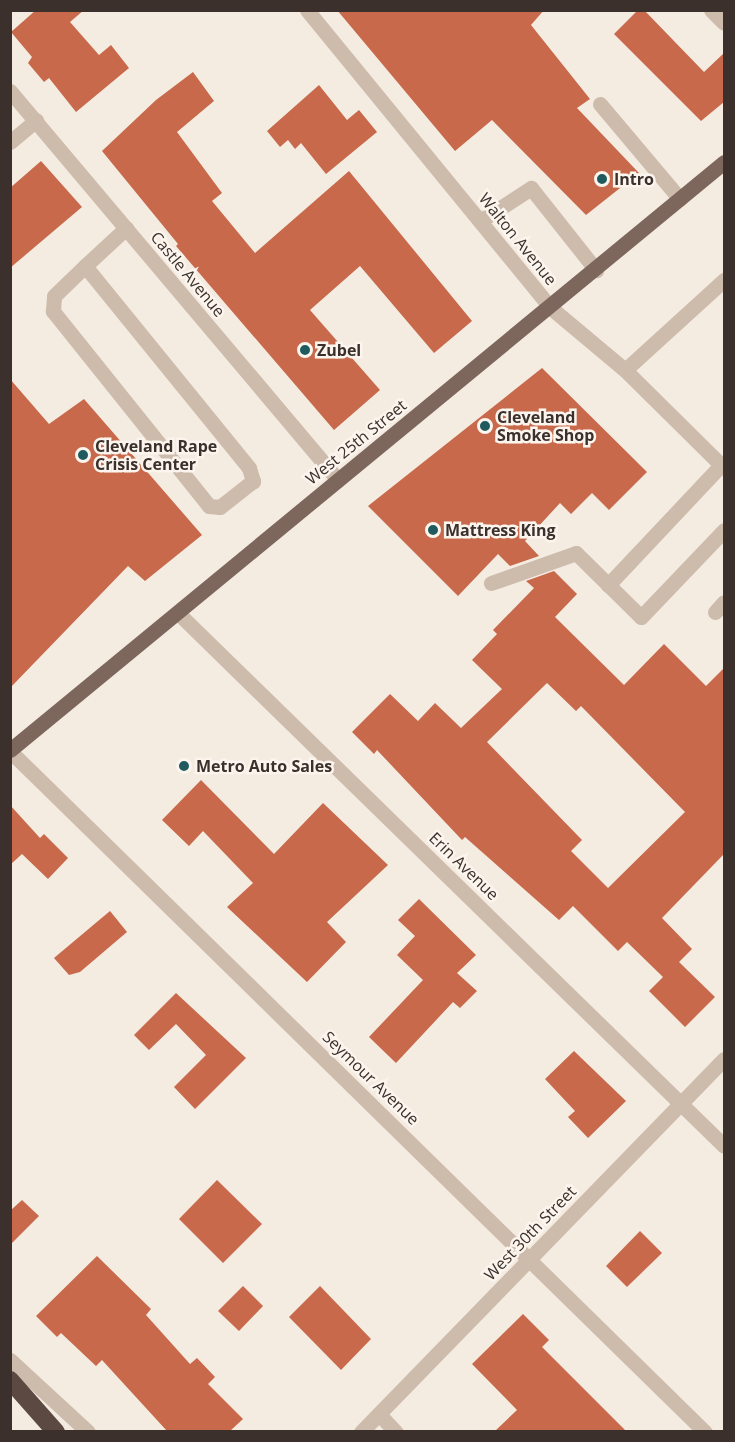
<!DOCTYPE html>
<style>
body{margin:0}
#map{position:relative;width:735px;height:1442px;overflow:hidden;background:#f4ebe1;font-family:"Open Sans",sans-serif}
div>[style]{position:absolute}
.building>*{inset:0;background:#c8694b}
.service>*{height:15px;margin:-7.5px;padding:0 7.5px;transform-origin:7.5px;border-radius:7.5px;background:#cdbbac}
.minor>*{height:15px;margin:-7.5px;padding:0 7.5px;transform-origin:7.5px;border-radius:7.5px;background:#cdbbac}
.primary>*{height:15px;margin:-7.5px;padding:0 7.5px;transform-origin:7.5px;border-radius:7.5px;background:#7d675c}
.motorway>*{height:18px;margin:-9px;padding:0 9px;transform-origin:9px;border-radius:9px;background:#5c4a42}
.dots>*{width:16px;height:16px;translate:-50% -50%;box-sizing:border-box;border:3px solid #fbf5ee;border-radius:50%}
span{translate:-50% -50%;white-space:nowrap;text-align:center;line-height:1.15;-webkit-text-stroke:5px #fbf5ee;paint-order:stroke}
.poi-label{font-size:16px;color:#3b302b;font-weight:700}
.left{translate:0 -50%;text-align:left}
.street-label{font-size:16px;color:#3b302b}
.frame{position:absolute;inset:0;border:12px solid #3b302b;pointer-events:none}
</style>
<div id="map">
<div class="building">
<div style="clip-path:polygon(36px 10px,84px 10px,70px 22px,99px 55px,111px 45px,129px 68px,76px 112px,49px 78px,44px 82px,28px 63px,32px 57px,11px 32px)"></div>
<div style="clip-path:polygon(337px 10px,544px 10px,531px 25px,590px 99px,577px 108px,639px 173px,586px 215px,492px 120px,455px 151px)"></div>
<div style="clip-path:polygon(638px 10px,644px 10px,704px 72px,724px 53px,724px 102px,701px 121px,614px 34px)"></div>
<div style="clip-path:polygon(193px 72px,214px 101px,177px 132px,222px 193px,212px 201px,255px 253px,349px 171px,472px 321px,434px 353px,360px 266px,310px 310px,380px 390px,334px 430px,176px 246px,178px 244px,102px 151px,156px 100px)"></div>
<div style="clip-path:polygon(319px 85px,347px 120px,359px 110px,377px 132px,326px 174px,301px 143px,295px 149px,288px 140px,280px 147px,267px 131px)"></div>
<div style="clip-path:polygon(41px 161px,82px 207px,10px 268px,10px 188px)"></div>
<div style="clip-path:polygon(542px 368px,647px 472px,609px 510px,592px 493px,571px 514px,560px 503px,525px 541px,539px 556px,510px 566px,498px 554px,458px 596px,368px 506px)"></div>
<div style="clip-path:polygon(10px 379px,49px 424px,84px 399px,202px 535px,145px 581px,128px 566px,10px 688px)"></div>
<div style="clip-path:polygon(evenodd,554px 571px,577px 594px,555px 617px,624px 685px,664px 644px,706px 686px,724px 668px,724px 854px,662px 918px,692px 949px,679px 962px,715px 997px,685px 1027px,649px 991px,663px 977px,627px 942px,618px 951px,573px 906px,559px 920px,465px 837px,462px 840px,377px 750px,374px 754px,352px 732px,390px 694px,418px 721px,435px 703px,461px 728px,502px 689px,472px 660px,497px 634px,493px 630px,534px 588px,526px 581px,554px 571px,547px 683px,576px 711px,581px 706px,685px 812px,608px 888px,571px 851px,582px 840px,487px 742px,547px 683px)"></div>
<div style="clip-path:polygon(201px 780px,274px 854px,323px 803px,388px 865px,327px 922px,346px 942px,307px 982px,227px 907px,253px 883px,203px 831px,189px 846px,162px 820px)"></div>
<div style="clip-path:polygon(10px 805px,40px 838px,44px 834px,68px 858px,48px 879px,22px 854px,10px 865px)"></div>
<div style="clip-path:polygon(419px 899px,476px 955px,457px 973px,477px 991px,460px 1008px,453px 1002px,396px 1063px,369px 1037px,423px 980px,397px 955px,415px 936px,398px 920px)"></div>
<div style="clip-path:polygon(110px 911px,127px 932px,80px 972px,69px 975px,54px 958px)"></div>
<div style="clip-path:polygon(176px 993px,246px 1058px,195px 1109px,174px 1087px,206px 1055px,176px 1024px,149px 1050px,134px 1035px)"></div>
<div style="clip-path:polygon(574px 1051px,626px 1101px,588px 1138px,568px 1117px,575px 1111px,545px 1079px)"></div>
<div style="clip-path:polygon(217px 1180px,262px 1224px,223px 1263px,179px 1219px)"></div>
<div style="clip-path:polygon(22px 1200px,39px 1216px,10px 1245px,10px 1211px)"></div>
<div style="clip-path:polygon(640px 1231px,662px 1253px,627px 1287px,606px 1266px)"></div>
<div style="clip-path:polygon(97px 1256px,151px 1309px,146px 1315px,190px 1364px,197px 1358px,215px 1377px,208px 1384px,243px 1419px,230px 1431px,167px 1431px,102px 1360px,96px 1366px,61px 1333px,57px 1337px,36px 1316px)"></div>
<div style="clip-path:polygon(243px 1286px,263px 1306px,239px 1331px,218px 1311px)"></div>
<div style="clip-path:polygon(320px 1286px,371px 1339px,341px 1370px,289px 1317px)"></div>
<div style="clip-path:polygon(523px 1314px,549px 1340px,542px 1347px,626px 1431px,495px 1431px,517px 1410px,472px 1364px)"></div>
</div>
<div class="service">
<div style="left:711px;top:10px;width:18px;rotate:45deg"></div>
<div style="left:600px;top:104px;width:124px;rotate:49.9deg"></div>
<div style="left:10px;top:142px;width:34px;rotate:-40deg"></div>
<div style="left:480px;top:221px;width:61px;rotate:-32.9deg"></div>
<div style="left:531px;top:188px;width:105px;rotate:51.6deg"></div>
<div style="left:85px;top:266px;width:260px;rotate:50.9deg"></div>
<div style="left:249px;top:468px;width:14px;rotate:73deg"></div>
<div style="left:253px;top:481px;width:42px;rotate:141.8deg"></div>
<div style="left:220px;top:507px;width:11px;rotate:-175deg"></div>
<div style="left:209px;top:506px;width:250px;rotate:-128.7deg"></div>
<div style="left:53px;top:311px;width:15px;rotate:-86deg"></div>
<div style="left:54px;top:296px;width:43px;rotate:-44.1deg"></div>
<div style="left:85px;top:266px;width:56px;rotate:-42.8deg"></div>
<div style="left:625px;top:370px;width:134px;rotate:-42.3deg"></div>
<div style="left:491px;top:583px;width:90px;rotate:-19.4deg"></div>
<div style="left:576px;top:553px;width:91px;rotate:44.6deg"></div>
<div style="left:641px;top:617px;width:120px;rotate:-46.3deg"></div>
<div style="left:608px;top:585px;width:165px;rotate:-46.7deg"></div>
<div style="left:715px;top:612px;width:13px;rotate:-48deg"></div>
<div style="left:379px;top:1414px;width:25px;rotate:47deg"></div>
</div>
<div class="minor">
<div style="left:307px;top:10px;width:385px;rotate:50.7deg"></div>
<div style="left:551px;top:308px;width:97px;rotate:40deg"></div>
<div style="left:625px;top:370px;width:139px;rotate:44.7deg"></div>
<div style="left:10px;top:91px;width:509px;rotate:49.86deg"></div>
<div style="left:178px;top:613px;width:763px;rotate:44.31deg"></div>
<div style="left:10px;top:751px;width:973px;rotate:44.42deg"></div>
<div style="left:10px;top:1360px;width:106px;rotate:42.7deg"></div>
<div style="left:361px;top:1432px;width:520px;rotate:-45.78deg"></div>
</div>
<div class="primary">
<div style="left:10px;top:750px;width:925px;rotate:-39.47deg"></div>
</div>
<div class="motorway">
<div style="left:10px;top:1380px;width:69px;rotate:48.5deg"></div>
</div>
<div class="dots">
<div style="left:602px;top:179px;background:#1f5a5e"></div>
<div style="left:305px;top:350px;background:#1f5a5e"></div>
<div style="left:485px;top:426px;background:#1f5a5e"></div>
<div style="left:83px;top:455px;background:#1f5a5e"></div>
<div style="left:433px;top:530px;background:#1f5a5e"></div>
<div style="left:184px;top:766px;background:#1f5a5e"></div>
</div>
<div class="poi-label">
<span class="left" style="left:614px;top:179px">Intro</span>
<span class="left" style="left:317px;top:350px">Zubel</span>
<span class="left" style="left:497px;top:426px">Cleveland<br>Smoke Shop</span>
<span class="left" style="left:95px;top:455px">Cleveland Rape<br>Crisis Center</span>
<span class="left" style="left:445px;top:530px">Mattress King</span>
<span class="left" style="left:196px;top:766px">Metro Auto Sales</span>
</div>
<div class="street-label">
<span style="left:518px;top:239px;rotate:51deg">Walton Avenue</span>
<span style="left:188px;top:274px;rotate:50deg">Castle Avenue</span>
<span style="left:356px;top:442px;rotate:-39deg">West 25th Street</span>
<span style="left:464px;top:866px;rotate:44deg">Erin Avenue</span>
<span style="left:371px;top:1078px;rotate:44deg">Seymour Avenue</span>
<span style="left:530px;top:1233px;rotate:-46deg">West 30th Street</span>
</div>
<div class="frame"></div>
</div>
